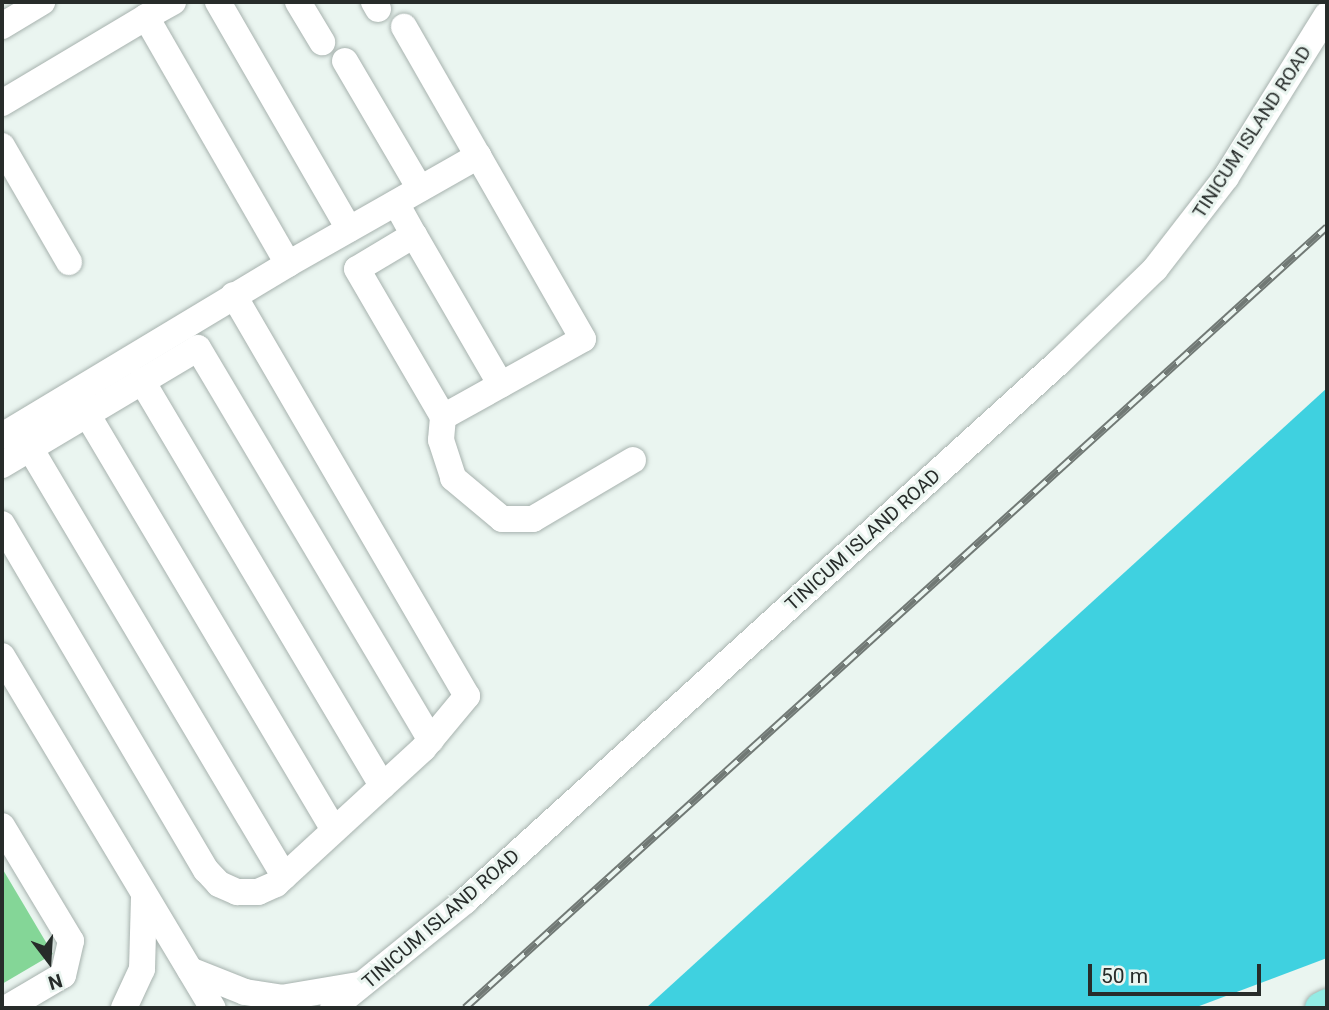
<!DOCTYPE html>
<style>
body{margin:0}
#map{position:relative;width:1329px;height:1010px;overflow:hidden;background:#eaf5f0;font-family:Roboto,sans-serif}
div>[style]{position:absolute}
.water>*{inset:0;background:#3fd1e0}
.building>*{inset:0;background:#84d697}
.roads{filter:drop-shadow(0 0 2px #a7b2ae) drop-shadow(0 0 2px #a7b2ae)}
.minor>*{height:26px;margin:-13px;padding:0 13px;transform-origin:13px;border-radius:13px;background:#fff}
.major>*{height:33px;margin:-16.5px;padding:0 16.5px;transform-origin:16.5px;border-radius:16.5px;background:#94ece5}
.rail>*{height:8px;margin-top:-4px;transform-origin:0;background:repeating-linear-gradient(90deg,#eaf5f0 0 16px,#717975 0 32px);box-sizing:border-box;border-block:2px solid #717975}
span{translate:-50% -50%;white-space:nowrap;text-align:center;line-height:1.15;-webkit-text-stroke:6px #eaf5f0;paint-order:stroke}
.street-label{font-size:19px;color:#272c2a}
.frame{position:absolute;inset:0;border:4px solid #272c2a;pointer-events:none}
.north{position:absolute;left:14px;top:926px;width:70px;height:70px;-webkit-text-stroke:5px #eaf5f0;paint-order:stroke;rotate:163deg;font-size:19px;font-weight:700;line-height:28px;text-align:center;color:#272c2a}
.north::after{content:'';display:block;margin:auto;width:24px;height:32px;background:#272c2a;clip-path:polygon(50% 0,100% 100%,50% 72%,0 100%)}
.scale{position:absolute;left:1088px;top:964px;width:173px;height:32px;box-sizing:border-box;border:4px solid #272c2a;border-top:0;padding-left:9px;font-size:21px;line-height:24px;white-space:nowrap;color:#272c2a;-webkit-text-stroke:5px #eaf5f0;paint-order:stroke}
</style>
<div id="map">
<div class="water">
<div style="clip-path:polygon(1327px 388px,1327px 958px,1194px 1008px,646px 1008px)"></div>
</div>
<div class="building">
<div style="clip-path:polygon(2px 868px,53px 954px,2px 984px)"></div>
</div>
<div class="roads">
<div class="minor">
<div style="left:218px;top:2px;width:262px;rotate:60deg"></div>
<div style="left:298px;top:2px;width:47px;rotate:59deg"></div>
<div style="left:374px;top:2px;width:8px;rotate:60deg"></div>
<div style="left:146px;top:17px;width:31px;rotate:-29deg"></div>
<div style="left:2px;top:26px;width:47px;rotate:-31deg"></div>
<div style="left:345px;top:61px;width:148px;rotate:59.6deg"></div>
<div style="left:2px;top:103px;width:168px;rotate:-30.8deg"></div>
<div style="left:146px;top:17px;width:285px;rotate:60.1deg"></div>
<div style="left:288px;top:264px;width:334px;rotate:149deg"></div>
<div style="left:2px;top:146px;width:134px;rotate:60deg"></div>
<div style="left:396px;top:203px;width:37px;rotate:61deg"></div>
<div style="left:414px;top:235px;width:66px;rotate:149.2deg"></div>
<div style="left:357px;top:269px;width:171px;rotate:59.8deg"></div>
<div style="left:443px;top:417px;width:160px;rotate:-29.1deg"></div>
<div style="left:583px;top:339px;width:211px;rotate:-119.8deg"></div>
<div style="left:414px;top:235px;width:173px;rotate:59.9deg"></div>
<div style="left:288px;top:264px;width:219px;rotate:-29.6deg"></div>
<div style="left:478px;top:156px;width:149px;rotate:-119.8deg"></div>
<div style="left:142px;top:381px;width:471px;rotate:59.3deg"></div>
<div style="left:87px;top:414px;width:484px;rotate:59.3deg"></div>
<div style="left:443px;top:417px;width:23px;rotate:95deg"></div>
<div style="left:441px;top:440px;width:40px;rotate:72deg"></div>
<div style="left:453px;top:478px;width:64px;rotate:39.9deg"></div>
<div style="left:502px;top:519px;width:31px"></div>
<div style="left:533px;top:519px;width:116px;rotate:-30.5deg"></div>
<div style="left:30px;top:448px;width:498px;rotate:59.3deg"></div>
<div style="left:2px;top:465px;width:228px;rotate:-30.8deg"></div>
<div style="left:198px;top:348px;width:456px;rotate:59.3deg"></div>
<div style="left:2px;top:524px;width:402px;rotate:59.5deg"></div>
<div style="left:206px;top:870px;width:19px;rotate:47deg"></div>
<div style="left:219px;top:884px;width:20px;rotate:24deg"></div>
<div style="left:237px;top:892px;width:21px"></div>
<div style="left:258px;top:892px;width:20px;rotate:-24deg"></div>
<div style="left:276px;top:884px;width:200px;rotate:-42.6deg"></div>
<div style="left:423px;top:749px;width:69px;rotate:-50.3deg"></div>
<div style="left:467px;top:696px;width:464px;rotate:-120.2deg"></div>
<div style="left:2px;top:656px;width:410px;rotate:59.1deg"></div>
<div style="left:2px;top:826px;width:134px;rotate:59deg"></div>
<div style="left:71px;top:941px;width:35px;rotate:103deg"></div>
<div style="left:63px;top:975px;width:65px;rotate:149.5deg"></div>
<div style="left:190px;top:970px;width:59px;rotate:21.8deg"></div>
<div style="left:245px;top:992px;width:36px;rotate:9deg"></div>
<div style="left:281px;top:998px;width:78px;rotate:-9.6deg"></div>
<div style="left:124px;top:1008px;width:43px;rotate:-65.2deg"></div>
<div style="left:142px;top:969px;width:72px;rotate:-88.4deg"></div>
<div style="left:333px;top:1008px;width:170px;rotate:-39deg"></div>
<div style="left:465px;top:901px;width:801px;rotate:-42.22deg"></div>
<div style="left:1058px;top:363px;width:135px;rotate:-44.1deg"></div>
<div style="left:1155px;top:269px;width:116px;rotate:-52.3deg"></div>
<div style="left:1226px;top:177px;width:191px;rotate:-58.1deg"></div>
</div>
<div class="major">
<div style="left:1321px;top:1008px;width:7px;rotate:-27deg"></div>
</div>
</div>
<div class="rail">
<div style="left:465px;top:1008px;width:1163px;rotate:-42.18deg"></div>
</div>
<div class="street-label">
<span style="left:1252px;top:132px;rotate:-57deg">TINICUM ISLAND ROAD</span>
<span style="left:863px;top:540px;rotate:-42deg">TINICUM ISLAND ROAD</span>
<span style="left:441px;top:919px;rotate:-41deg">TINICUM ISLAND ROAD</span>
</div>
<div class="frame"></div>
<div class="north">N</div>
<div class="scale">50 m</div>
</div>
